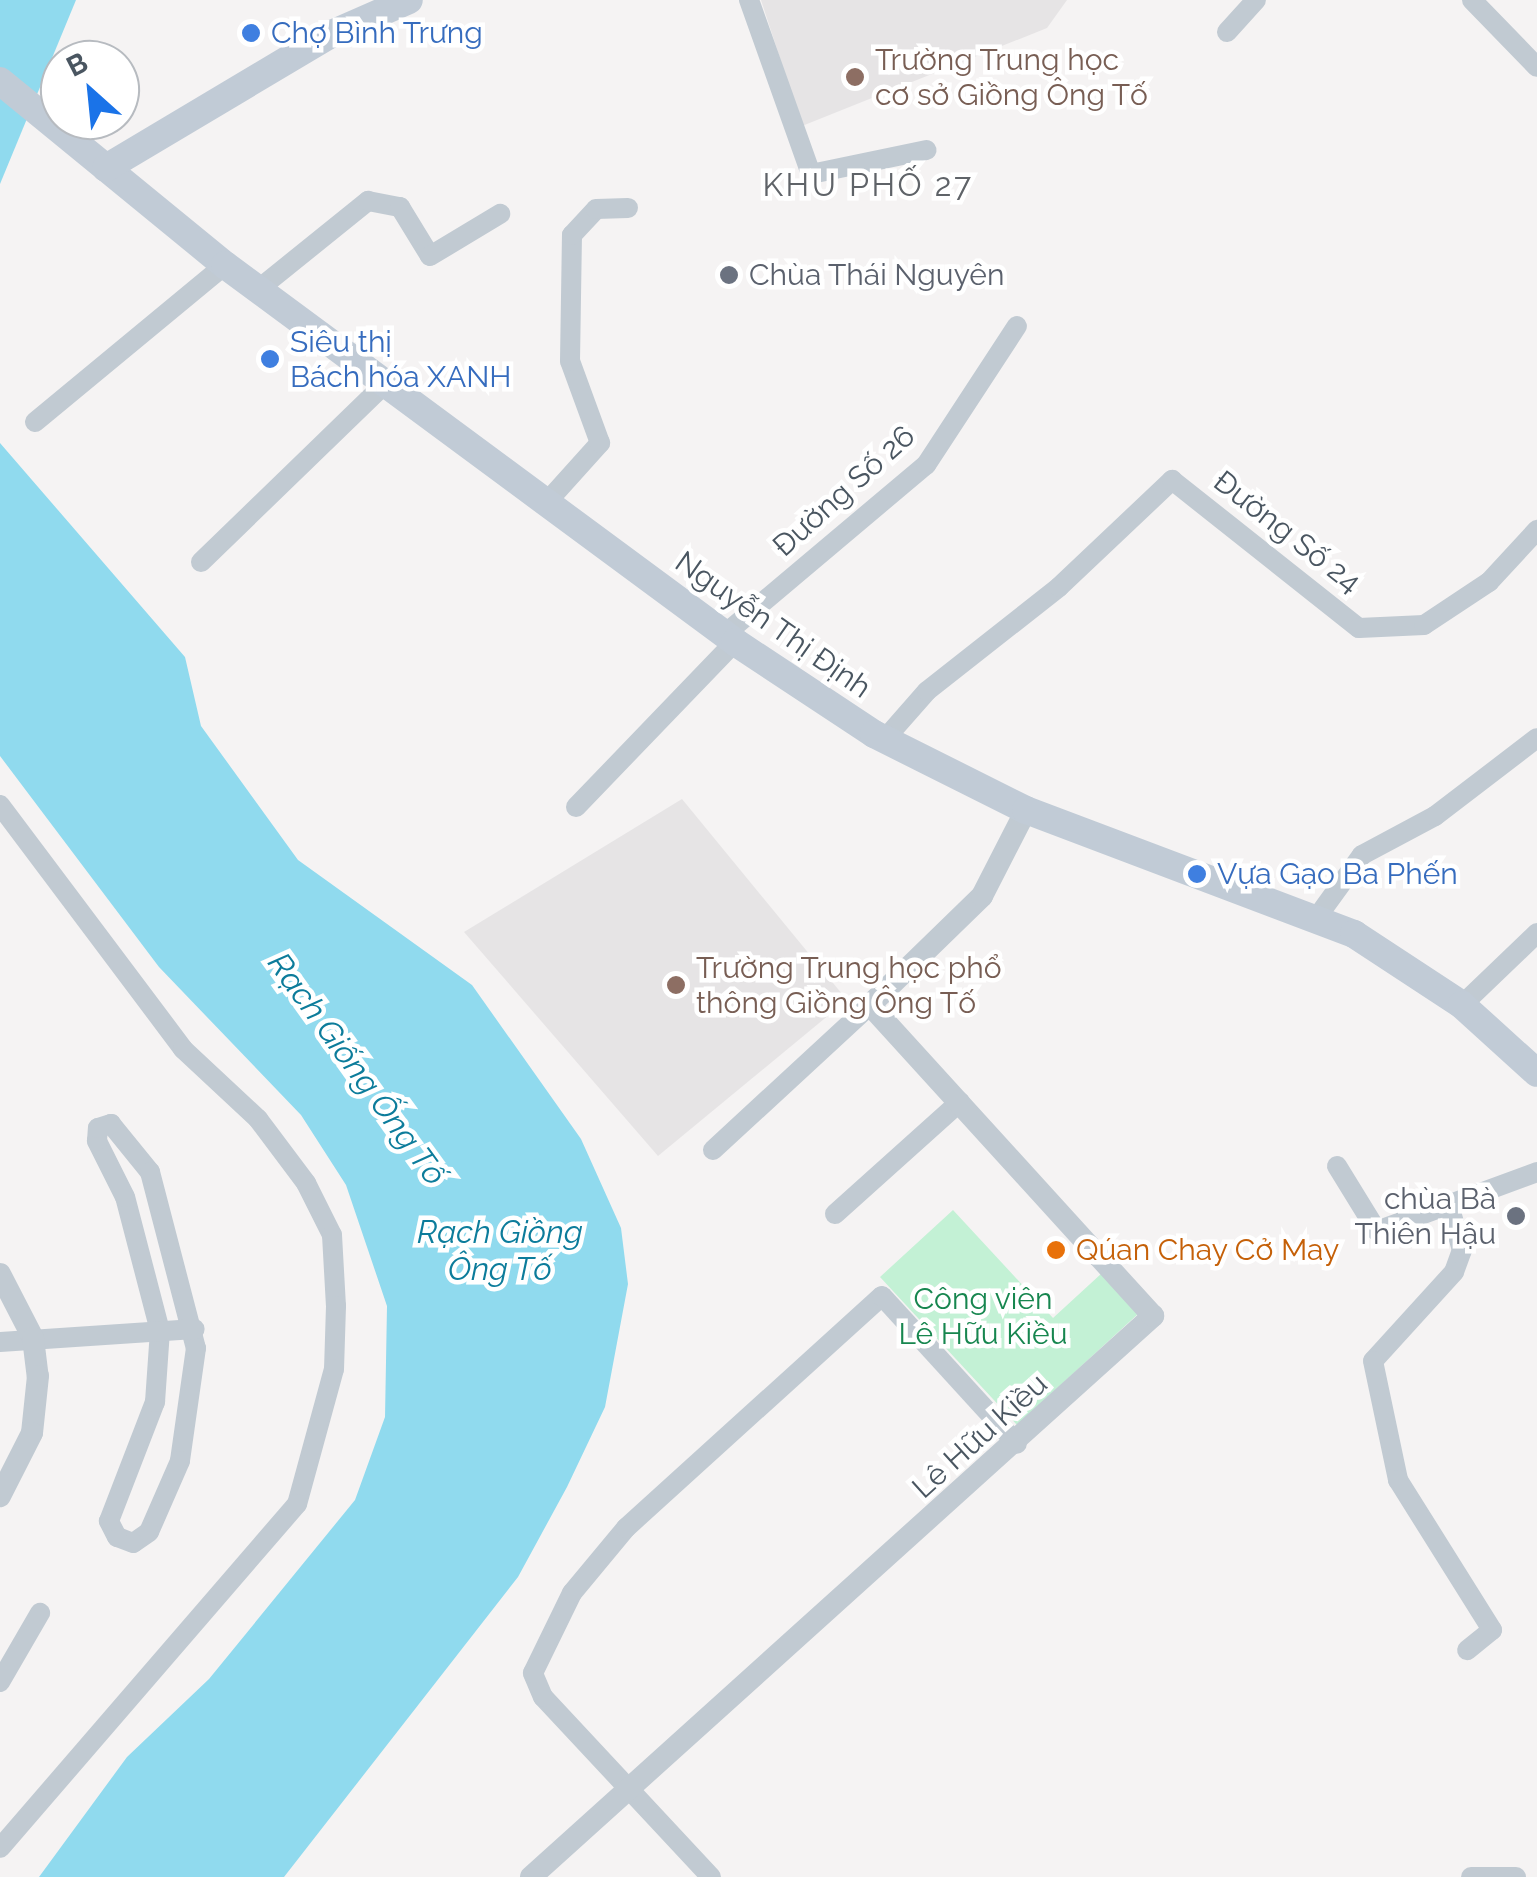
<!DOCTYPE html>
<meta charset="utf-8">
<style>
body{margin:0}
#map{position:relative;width:1537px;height:1877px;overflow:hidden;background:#f5f3f3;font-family:Raleway,sans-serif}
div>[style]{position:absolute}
.education>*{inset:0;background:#e6e4e5}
.green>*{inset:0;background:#c3f1d5}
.water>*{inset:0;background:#90daee}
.minor>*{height:20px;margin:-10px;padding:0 10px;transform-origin:10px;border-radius:10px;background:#c1cad2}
.tertiary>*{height:22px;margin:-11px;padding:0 11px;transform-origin:11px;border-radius:11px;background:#c1cad2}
.secondary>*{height:28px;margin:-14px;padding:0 14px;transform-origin:14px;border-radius:14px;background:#c1cbd6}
.dots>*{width:28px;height:28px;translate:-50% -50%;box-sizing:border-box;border:5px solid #fff;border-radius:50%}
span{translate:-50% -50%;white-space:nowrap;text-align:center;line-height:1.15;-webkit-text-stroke:9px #fff;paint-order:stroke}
.shop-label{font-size:30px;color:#366cbe}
.left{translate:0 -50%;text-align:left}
.education-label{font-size:30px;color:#785e54}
.worship-label{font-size:30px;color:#5b616d}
.right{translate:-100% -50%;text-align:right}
.street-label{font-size:30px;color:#4a5661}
.food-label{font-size:30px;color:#c56008}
.park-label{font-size:30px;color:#17864f}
.neighbourhood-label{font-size:32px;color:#5f6368;letter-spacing:2.5px}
.water-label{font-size:32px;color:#0c7c9b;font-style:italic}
.north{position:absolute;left:40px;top:40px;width:100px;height:100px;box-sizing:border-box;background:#fff;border:2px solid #b7bbc0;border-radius:50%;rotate:333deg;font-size:28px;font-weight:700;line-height:40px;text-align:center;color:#4a5661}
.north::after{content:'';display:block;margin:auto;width:35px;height:45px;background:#1a73e8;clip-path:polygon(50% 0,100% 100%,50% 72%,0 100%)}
</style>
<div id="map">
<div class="education">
<div style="clip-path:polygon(761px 0,1067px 0,1047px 28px,802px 126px)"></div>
<div style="clip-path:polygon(682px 799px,847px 1000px,658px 1156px,464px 932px)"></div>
</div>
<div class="green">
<div style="clip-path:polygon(953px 1210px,1053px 1318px,1102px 1273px,1139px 1313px,1017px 1425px,880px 1277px)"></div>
</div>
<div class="water">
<div style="clip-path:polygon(0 0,76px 0,0 184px)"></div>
<div style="clip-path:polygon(0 443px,185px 657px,201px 726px,298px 860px,472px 985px,581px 1139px,621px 1228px,628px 1284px,605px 1407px,567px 1487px,518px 1577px,284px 1877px,39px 1877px,127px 1757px,209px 1679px,355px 1500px,385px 1417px,387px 1306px,346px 1185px,301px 1115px,159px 967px,0 756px)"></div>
</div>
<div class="minor">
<div style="left:749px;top:0;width:185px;rotate:70.4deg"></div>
<div style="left:811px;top:174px;width:118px;rotate:-11.7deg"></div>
<div style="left:1472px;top:0;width:93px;rotate:45.9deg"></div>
<div style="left:1227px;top:32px;width:43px;rotate:-47.8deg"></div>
<div style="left:260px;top:288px;width:139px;rotate:-38.9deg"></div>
<div style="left:368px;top:201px;width:33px;rotate:11deg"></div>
<div style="left:400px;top:207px;width:57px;rotate:58.5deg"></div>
<div style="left:430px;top:256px;width:82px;rotate:-31deg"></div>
<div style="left:35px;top:422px;width:246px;rotate:-39.6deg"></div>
<div style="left:546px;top:503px;width:81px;rotate:-48deg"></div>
<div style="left:600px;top:443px;width:87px;rotate:-110.1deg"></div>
<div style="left:570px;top:361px;width:126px;rotate:-89.1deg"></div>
<div style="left:572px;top:235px;width:35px;rotate:-47deg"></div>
<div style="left:596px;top:209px;width:32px;rotate:-2deg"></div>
<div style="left:201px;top:562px;width:259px;rotate:-44.1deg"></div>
<div style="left:725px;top:634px;width:263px;rotate:-40.1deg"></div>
<div style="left:926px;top:465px;width:166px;rotate:-56.8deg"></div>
<div style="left:884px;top:740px;width:65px;rotate:-48.7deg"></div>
<div style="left:927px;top:691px;width:168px;rotate:-38.2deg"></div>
<div style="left:1059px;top:587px;width:156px;rotate:-43.4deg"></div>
<div style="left:1172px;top:480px;width:238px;rotate:38.4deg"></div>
<div style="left:1359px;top:628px;width:65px;rotate:-2.6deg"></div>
<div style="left:1424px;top:625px;width:78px;rotate:-33.5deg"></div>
<div style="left:1489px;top:582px;width:71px;rotate:-47.3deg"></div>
<div style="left:0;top:805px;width:305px;rotate:53.1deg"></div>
<div style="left:183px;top:1049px;width:103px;rotate:43deg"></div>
<div style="left:258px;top:1119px;width:80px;rotate:53.1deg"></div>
<div style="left:306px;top:1183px;width:58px;rotate:63.4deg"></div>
<div style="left:332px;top:1235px;width:71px;rotate:86.8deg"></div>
<div style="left:336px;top:1306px;width:63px;rotate:91.8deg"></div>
<div style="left:334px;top:1369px;width:140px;rotate:105.3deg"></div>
<div style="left:297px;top:1504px;width:454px;rotate:130.8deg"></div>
<div style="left:576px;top:807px;width:229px;rotate:-46.1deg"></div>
<div style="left:1315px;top:920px;width:80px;rotate:-54.1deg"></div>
<div style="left:1362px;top:855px;width:83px;rotate:-28.1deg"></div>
<div style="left:1435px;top:816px;width:128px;rotate:-37.4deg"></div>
<div style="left:1462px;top:1005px;width:104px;rotate:-43.8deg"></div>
<div style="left:111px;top:1124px;width:62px;rotate:50.9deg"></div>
<div style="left:150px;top:1172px;width:182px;rotate:75.4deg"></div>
<div style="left:196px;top:1348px;width:114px;rotate:98.1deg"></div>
<div style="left:180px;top:1461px;width:77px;rotate:113.6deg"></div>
<div style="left:149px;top:1532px;width:19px;rotate:145deg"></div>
<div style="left:133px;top:1543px;width:17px;rotate:-159deg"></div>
<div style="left:117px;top:1537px;width:18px;rotate:-117deg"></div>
<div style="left:109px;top:1521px;width:128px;rotate:-68.9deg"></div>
<div style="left:155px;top:1402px;width:71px;rotate:-86deg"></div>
<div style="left:160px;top:1331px;width:138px;rotate:-104.6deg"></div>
<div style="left:125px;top:1197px;width:63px;rotate:-116.6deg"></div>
<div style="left:97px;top:1141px;width:13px;rotate:-86deg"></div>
<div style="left:98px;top:1128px;width:14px;rotate:-17deg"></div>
<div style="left:713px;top:1150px;width:214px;rotate:-42.7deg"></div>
<div style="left:1337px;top:1166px;width:76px;rotate:58.4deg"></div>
<div style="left:1377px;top:1231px;width:171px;rotate:-20.2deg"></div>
<div style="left:1449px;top:1205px;width:47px;rotate:73.9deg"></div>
<div style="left:1462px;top:1250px;width:23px;rotate:110deg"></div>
<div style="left:1454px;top:1272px;width:120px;rotate:132.3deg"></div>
<div style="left:1373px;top:1361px;width:122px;rotate:78.1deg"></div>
<div style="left:1398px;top:1480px;width:177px;rotate:57.9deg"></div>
<div style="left:1492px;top:1630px;width:32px;rotate:141deg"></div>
<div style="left:835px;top:1214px;width:168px;rotate:-41.9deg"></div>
<div style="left:0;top:1342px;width:195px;rotate:-3.8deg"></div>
<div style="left:0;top:1682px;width:80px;rotate:-59.9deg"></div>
<div style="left:711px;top:1877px;width:246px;rotate:-133deg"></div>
<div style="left:543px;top:1697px;width:26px;rotate:-113deg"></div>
<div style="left:533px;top:1673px;width:89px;rotate:-64deg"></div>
<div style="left:572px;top:1593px;width:85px;rotate:-50.3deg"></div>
<div style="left:626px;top:1528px;width:345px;rotate:-42.2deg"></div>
<div style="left:882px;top:1296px;width:200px;rotate:47.6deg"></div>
<div style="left:1471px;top:1877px;width:45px"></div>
</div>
<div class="tertiary">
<div style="left:0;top:1274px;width:72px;rotate:62.7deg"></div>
<div style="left:33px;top:1338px;width:38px;rotate:83deg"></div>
<div style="left:38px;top:1376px;width:57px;rotate:96deg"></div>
<div style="left:32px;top:1433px;width:71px;rotate:116.9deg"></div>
<div style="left:531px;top:1877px;width:838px;rotate:-42.05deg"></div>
<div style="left:1153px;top:1316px;width:420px;rotate:-132.3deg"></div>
<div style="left:870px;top:1005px;width:156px;rotate:-44.2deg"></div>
<div style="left:982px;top:896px;width:97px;rotate:-62.9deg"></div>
</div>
<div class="secondary">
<div style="left:0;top:81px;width:291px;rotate:39.3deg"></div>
<div style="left:225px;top:265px;width:634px;rotate:36.47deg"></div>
<div style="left:735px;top:642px;width:167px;rotate:33.5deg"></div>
<div style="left:874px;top:734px;width:170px;rotate:26.6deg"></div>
<div style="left:1026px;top:810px;width:351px;rotate:20.7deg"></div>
<div style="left:1354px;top:934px;width:129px;rotate:33.3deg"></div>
<div style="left:1462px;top:1005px;width:101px;rotate:42.2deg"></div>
<div style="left:106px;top:168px;width:260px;rotate:-30.8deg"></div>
<div style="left:329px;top:35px;width:87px;rotate:-23.6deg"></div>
</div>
<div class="dots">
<div style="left:251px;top:33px;background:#3f7fe0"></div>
<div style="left:855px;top:77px;background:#8d6e63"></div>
<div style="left:729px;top:275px;background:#6b7280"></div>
<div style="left:270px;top:359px;background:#3f7fe0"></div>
<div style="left:1197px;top:874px;background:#3f7fe0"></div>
<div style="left:676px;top:985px;background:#8d6e63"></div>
<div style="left:1516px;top:1216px;background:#6b7280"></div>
<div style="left:1056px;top:1250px;background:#e8710a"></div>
</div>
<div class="shop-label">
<span class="left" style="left:271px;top:33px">Chợ Bình Trưng</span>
<span class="left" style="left:290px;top:359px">Siêu thị<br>Bách hóa XANH</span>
<span class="left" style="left:1217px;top:874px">Vựa Gạo Ba Phến</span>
</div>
<div class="education-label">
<span class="left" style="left:875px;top:77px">Trường Trung học<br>cơ sở Giồng Ông Tố</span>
<span class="left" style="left:696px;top:985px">Trường Trung học phổ<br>thông Giồng Ông Tố</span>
</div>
<div class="worship-label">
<span class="left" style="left:749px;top:275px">Chùa Thái Nguyên</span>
<span class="right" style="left:1496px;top:1216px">chùa Bà<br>Thiên Hậu</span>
</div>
<div class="street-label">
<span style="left:844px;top:491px;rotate:-42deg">Đường Số 26</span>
<span style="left:1287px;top:532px;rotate:38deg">Đường Số 24</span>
<span style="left:773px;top:625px;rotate:35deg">Nguyễn Thị Định</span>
<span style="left:980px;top:1436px;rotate:-42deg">Lê Hữu Kiều</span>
</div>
<div class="food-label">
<span class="left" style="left:1076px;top:1250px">Qúan Chay Cở May</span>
</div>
<div class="park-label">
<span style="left:983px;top:1316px">Công viên<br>Lê Hữu Kiều</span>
</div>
<div class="neighbourhood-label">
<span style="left:868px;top:185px">KHU PHỐ 27</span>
</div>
<div class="water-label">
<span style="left:357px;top:1069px;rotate:54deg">Rạch Giống Ống Tố</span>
<span style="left:500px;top:1251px">Rạch Giồng<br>Ông Tố</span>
</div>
<div class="north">B</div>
</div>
